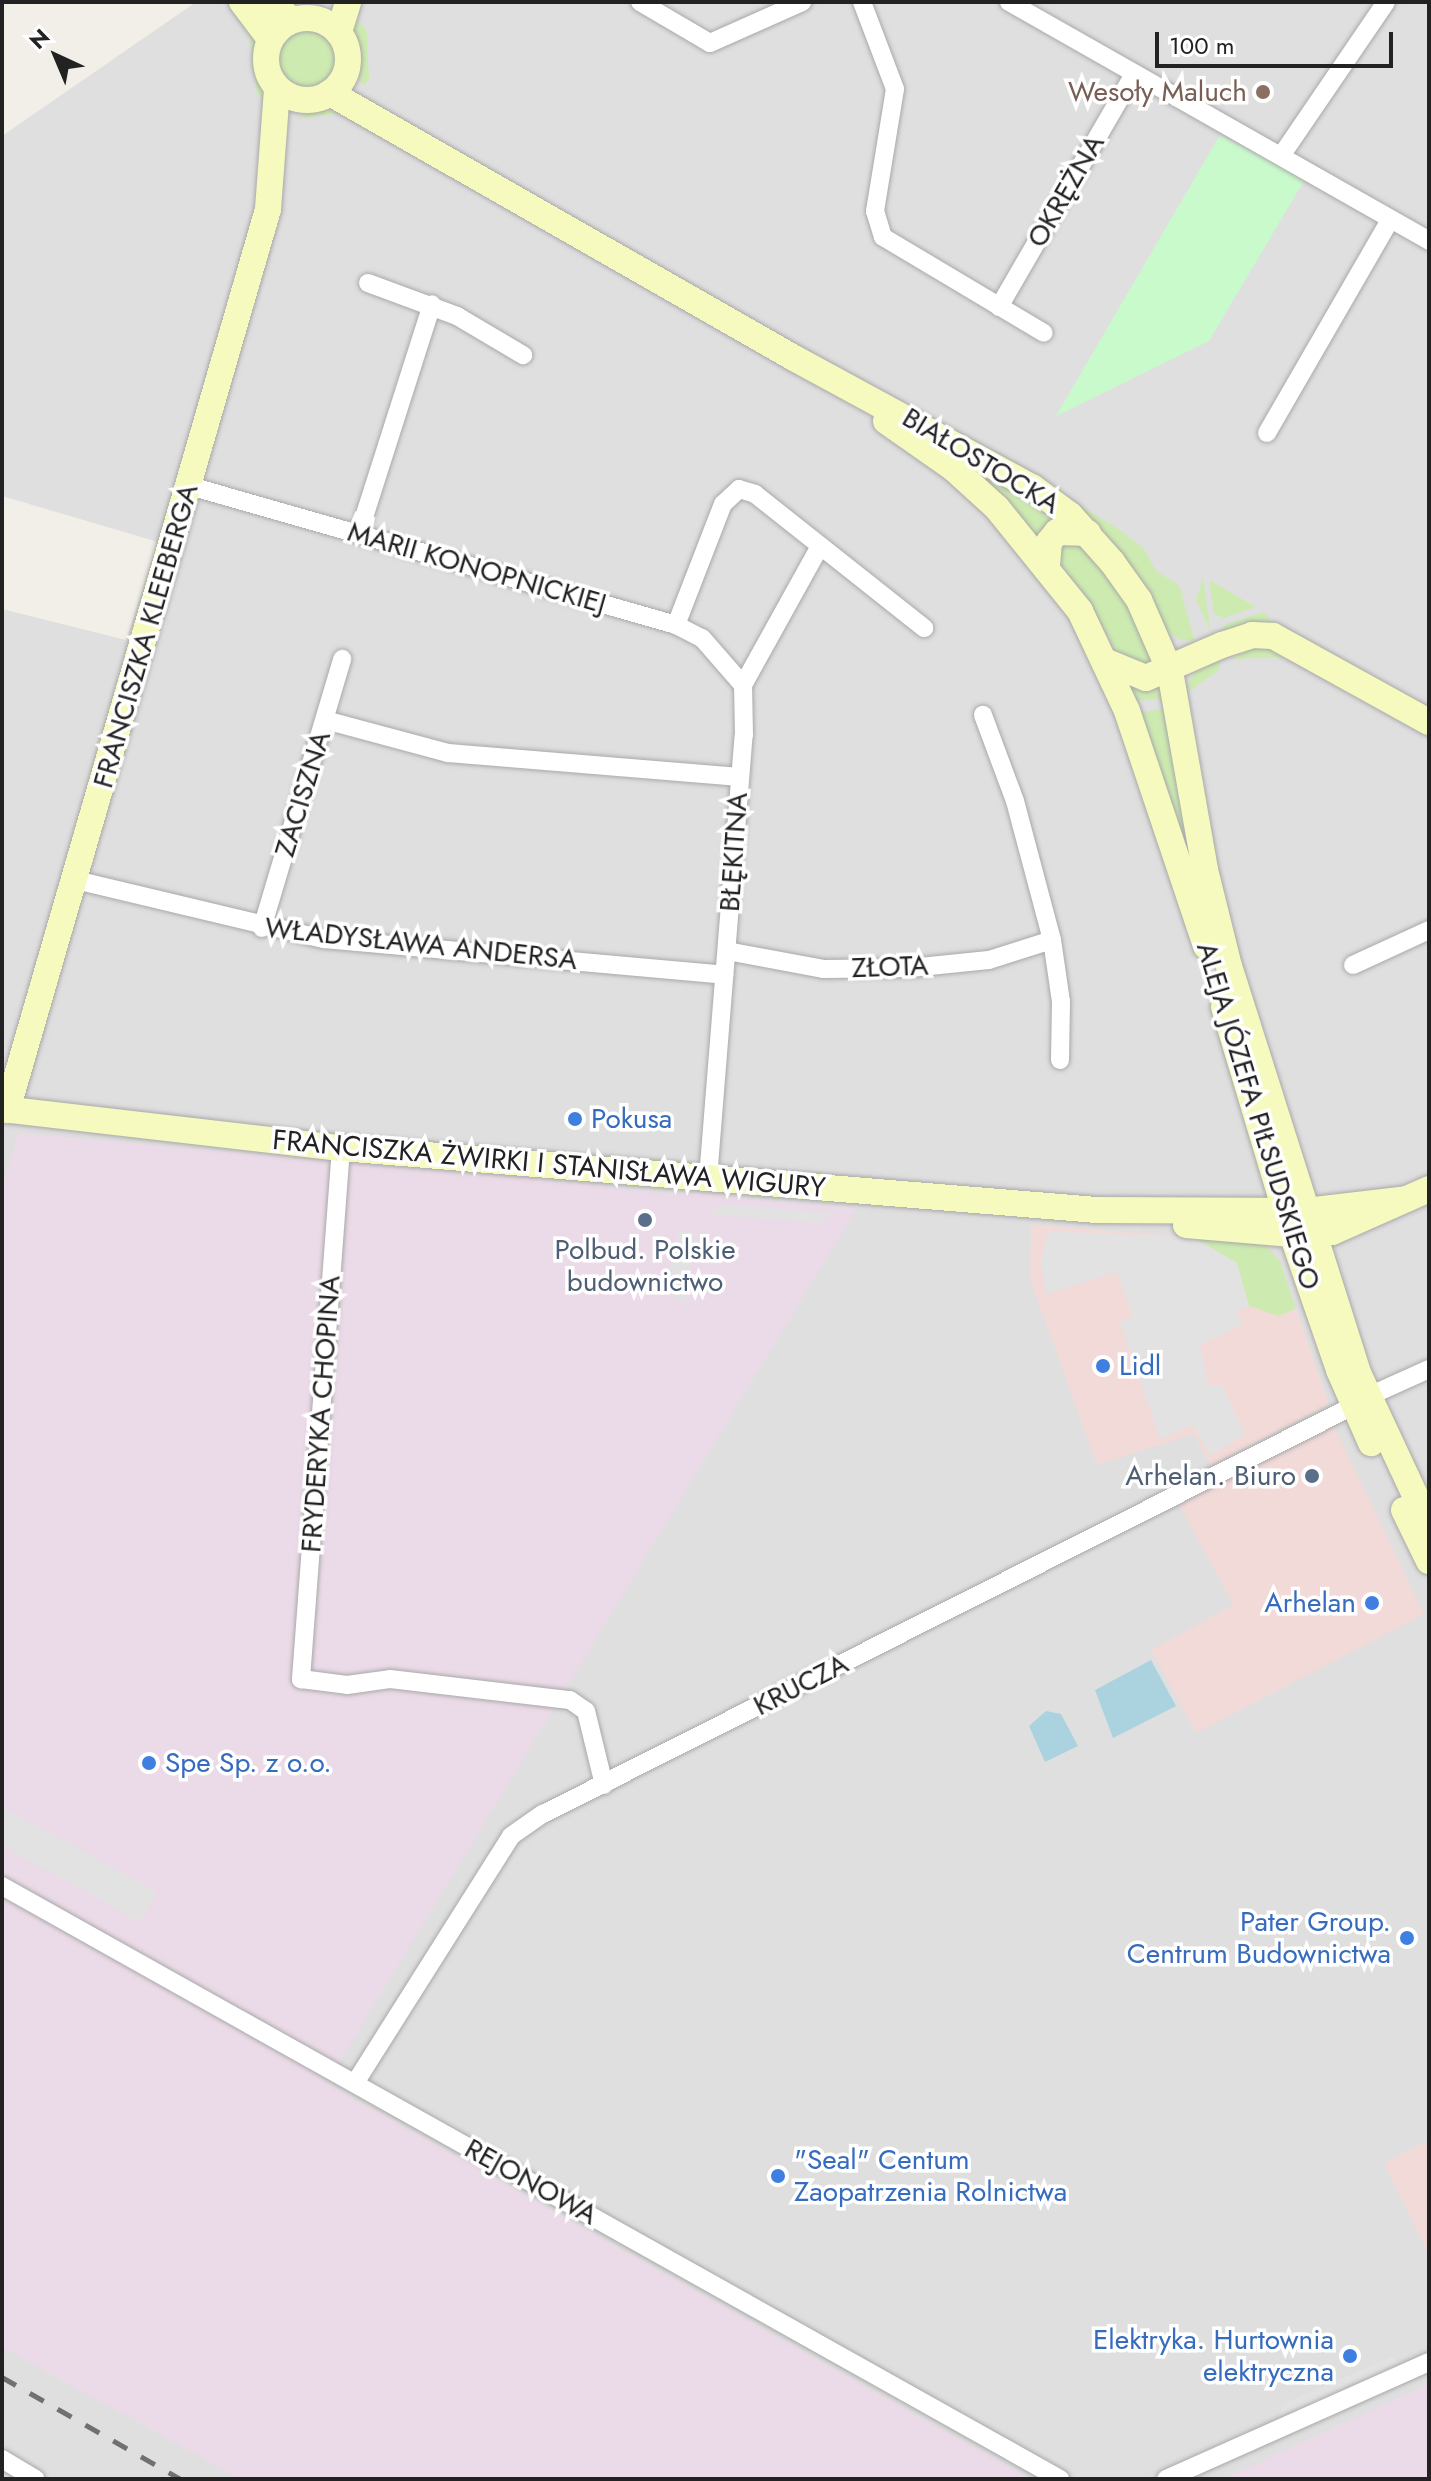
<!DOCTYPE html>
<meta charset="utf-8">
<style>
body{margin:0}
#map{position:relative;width:1431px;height:2481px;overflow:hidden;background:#f2efe9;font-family:Jost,sans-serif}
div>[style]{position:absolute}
.residential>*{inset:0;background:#e0dfdf}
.commercial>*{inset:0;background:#f2dad9}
.industrial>*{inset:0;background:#ebdbe8}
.grass>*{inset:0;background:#cdebb0}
.round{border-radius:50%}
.park>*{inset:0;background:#c8facc}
.parking>*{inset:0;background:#e2e2e2}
.water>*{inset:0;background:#aad3df}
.roads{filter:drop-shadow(0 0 2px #a9a9a9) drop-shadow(0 0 2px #a9a9a9)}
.street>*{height:18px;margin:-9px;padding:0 9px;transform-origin:9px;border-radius:9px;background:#fff}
.secondary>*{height:26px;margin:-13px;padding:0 13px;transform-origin:13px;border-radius:13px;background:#f7fabf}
.secondary>.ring{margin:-13px;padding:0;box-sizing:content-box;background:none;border:26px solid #f7fabf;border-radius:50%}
.rail>*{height:5px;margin-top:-2.5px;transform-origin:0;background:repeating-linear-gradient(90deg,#707070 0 16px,transparent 0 32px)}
.dots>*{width:22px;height:22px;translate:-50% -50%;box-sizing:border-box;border:4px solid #fff;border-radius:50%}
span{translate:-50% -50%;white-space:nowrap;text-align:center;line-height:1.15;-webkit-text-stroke:7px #fff;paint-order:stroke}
.education-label{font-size:28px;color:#785e54}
.right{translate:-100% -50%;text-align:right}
.street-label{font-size:28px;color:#222}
.shop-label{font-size:28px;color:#366cbe}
.left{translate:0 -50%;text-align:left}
.service-label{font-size:28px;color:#4e5e75}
.frame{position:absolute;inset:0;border:4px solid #222;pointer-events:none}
.north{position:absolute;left:16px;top:16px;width:80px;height:80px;-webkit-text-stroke:6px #fff;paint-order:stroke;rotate:316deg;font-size:22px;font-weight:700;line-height:32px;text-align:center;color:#222}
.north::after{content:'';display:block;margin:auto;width:28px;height:36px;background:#222;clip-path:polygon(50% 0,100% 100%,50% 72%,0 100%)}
.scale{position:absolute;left:1155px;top:32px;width:238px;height:36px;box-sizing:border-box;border:4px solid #222;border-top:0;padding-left:10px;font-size:24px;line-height:28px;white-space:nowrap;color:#222;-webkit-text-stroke:6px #fff;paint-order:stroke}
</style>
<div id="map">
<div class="residential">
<div style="clip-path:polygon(196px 2px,1429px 2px,1429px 2479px,2px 2479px,2px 609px,126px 640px,158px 542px,2px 496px,2px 136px)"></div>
</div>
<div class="commercial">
<div style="clip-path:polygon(1031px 1224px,1264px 1244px,1280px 1261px,1329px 1404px,1210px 1466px,1194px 1434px,1097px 1465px,1030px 1279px)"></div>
<div style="clip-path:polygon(1333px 1424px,1424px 1614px,1196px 1733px,1151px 1650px,1234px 1605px,1178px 1503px)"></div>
<div style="clip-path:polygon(1429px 2140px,1429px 2255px,1384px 2163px)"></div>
</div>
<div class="industrial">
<div style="clip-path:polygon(18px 1133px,857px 1208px,327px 2083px,1030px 2479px,240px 2479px,2px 2347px,2px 1189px)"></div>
<div style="clip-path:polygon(1429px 2384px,1429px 2479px,1223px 2479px)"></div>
</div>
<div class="grass">
<div style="clip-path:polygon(351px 12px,367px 31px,369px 79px,364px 86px,355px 70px)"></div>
<div style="clip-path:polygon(248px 25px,257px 43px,257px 66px,269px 105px,257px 93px)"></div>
<div class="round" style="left:276px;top:28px;width:60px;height:60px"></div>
<div style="clip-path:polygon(314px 110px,328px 110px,341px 113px,298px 119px)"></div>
<div style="clip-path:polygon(960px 459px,1061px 519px,1038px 538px)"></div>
<div style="clip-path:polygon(1067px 497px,1120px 530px,1144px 549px,1156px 571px,1179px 585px,1195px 641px,1181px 640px,1166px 631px)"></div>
<div style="clip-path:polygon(1076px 539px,1124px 596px,1155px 657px,1149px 668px,1119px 656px,1084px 594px,1060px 564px,1060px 549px)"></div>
<div style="clip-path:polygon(1203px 578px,1210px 627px,1213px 636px,1196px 600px)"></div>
<div style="clip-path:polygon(1209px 580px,1256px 607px,1224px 618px,1214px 614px)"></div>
<div style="clip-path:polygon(1263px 612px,1274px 623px,1222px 632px,1224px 625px)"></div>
<div style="clip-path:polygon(1253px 648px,1272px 648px,1285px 657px,1232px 659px)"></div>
<div style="clip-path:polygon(1221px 659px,1218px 671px,1182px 696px,1195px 672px)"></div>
<div style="clip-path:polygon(1159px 686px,1164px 698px,1135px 701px,1130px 688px)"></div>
<div style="clip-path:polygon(1166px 709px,1193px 869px,1140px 712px)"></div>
<div style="clip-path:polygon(1195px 1238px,1264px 1244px,1280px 1261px,1296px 1309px,1278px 1316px,1249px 1306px,1236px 1263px)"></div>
</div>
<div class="park">
<div style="clip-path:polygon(1220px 135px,1305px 179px,1209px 341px,1056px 416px)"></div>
</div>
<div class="parking">
<div style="clip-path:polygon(610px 1176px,681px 1184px,679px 1195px,609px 1188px)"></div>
<div style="clip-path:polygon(720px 1204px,832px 1213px,824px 1223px,712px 1215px)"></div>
<div style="clip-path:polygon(678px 1230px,696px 1233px,685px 1304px,657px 1287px,675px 1258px)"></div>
<div style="clip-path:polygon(1048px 1231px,1195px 1238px,1237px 1263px,1249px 1306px,1236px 1312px,1243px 1324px,1200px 1345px,1208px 1385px,1222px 1385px,1245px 1435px,1210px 1455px,1193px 1425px,1160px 1439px,1120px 1322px,1133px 1317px,1117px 1272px,1046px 1294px,1041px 1260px)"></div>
<div style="clip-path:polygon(2px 1807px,157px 1892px,140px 1922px,2px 1845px)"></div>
<div style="clip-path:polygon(1392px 2357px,1402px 2366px,1279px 2417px,1284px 2403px)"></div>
</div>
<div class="water">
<div style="clip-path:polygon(1151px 1660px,1176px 1706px,1113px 1738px,1095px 1690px)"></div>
<div style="clip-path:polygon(1046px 1711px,1061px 1714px,1078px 1746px,1045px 1762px,1029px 1726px)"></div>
</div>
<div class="roads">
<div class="street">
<div style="left:640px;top:2px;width:81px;rotate:30.4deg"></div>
<div style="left:710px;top:43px;width:101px;rotate:-24deg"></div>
<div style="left:862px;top:2px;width:93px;rotate:69.2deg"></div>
<div style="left:895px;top:89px;width:124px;rotate:99.3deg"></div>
<div style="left:875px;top:211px;width:27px;rotate:73deg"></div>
<div style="left:883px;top:237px;width:187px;rotate:30.8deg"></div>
<div style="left:1009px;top:2px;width:483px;rotate:29.6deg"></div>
<div style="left:1281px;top:156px;width:186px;rotate:-55.7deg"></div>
<div style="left:368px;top:283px;width:95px;rotate:20.3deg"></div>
<div style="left:457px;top:316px;width:77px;rotate:30.6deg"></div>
<div style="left:999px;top:307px;width:269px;rotate:-59.9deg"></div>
<div style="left:1267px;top:433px;width:246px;rotate:-60deg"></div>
<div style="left:190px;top:486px;width:505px;rotate:15.96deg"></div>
<div style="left:676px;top:625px;width:29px;rotate:27deg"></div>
<div style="left:702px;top:638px;width:62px;rotate:48.9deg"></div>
<div style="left:359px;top:533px;width:240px;rotate:-72.3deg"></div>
<div style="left:676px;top:625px;width:130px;rotate:-68.8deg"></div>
<div style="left:723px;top:504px;width:22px;rotate:-43deg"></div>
<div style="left:739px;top:489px;width:17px;rotate:17deg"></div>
<div style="left:755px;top:494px;width:216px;rotate:38.4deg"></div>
<div style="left:325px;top:720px;width:127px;rotate:15deg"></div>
<div style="left:448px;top:753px;width:293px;rotate:4.7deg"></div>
<div style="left:76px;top:880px;width:255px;rotate:13.4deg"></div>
<div style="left:324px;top:939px;width:402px;rotate:5.1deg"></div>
<div style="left:262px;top:928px;width:281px;rotate:-73.4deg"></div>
<div style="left:1052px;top:940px;width:63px;rotate:81.7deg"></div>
<div style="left:1061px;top:1002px;width:58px;rotate:91deg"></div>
<div style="left:727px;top:951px;width:99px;rotate:10.5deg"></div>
<div style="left:824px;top:969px;width:86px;rotate:-0.7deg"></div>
<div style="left:910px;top:968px;width:79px;rotate:-5.8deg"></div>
<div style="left:989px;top:960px;width:66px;rotate:-17.6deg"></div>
<div style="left:1052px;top:940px;width:144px;rotate:-104.9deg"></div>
<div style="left:1015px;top:801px;width:92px;rotate:-110.4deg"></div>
<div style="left:1353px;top:965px;width:84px;rotate:-24.7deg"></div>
<div style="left:341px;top:1148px;width:533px;rotate:94.31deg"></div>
<div style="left:301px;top:1679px;width:46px;rotate:7.4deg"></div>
<div style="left:347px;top:1685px;width:43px;rotate:-7.9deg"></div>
<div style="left:390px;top:1679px;width:181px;rotate:6.7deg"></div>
<div style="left:570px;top:1700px;width:19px;rotate:35deg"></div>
<div style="left:586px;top:1711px;width:76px;rotate:76.3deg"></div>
<div style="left:708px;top:1178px;width:444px;rotate:-85.4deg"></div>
<div style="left:744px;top:735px;width:50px;rotate:-91.1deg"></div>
<div style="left:743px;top:685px;width:159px;rotate:-61deg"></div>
<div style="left:1369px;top:1396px;width:66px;rotate:-24.2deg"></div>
<div style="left:2px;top:1886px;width:1213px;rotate:29.27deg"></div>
<div style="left:355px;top:2083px;width:292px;rotate:-57.7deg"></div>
<div style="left:511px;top:1836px;width:39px;rotate:-35deg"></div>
<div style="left:543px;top:1814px;width:907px;rotate:-26.73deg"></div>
<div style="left:2px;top:2459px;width:39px;rotate:31deg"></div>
<div style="left:1166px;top:2479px;width:288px;rotate:-24deg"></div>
</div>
<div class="secondary">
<div style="left:242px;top:2px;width:46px;rotate:52.9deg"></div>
<div style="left:270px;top:2px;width:28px;rotate:39deg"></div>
<div class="ring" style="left:266px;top:18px;width:56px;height:56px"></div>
<div style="left:339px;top:32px;width:31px;rotate:-73deg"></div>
<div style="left:330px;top:93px;width:534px;rotate:29.73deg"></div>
<div style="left:794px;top:358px;width:271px;rotate:28.5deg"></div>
<div style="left:1032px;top:487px;width:47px;rotate:36.4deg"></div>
<div style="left:1070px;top:515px;width:63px;rotate:48.2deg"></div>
<div style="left:1112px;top:562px;width:47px;rotate:54.6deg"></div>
<div style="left:1139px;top:600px;width:77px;rotate:66.4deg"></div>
<div style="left:1170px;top:671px;width:202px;rotate:80deg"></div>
<div style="left:1205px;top:870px;width:99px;rotate:76deg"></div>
<div style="left:1229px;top:966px;width:429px;rotate:72.4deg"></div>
<div style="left:1359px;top:1375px;width:166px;rotate:65deg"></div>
<div style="left:886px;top:421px;width:82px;rotate:35deg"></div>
<div style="left:953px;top:468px;width:59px;rotate:42.3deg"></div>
<div style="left:997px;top:508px;width:132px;rotate:51.1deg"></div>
<div style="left:1080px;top:611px;width:110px;rotate:64.8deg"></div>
<div style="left:1127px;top:711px;width:248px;rotate:71.4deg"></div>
<div style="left:1047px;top:565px;width:23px;rotate:-85deg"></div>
<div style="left:1049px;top:542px;width:13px;rotate:-51deg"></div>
<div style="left:1057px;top:532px;width:31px;rotate:2deg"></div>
<div style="left:1107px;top:662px;width:42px;rotate:22.3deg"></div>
<div style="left:1146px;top:678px;width:83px;rotate:-23.5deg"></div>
<div style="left:1222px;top:645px;width:32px;rotate:-18deg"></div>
<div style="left:1252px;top:635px;width:21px;rotate:3deg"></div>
<div style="left:1273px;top:636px;width:178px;rotate:28.9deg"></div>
<div style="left:1224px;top:1007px;width:237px;rotate:73.3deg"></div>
<div style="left:1292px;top:1234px;width:144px;rotate:70.9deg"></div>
<div style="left:1339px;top:1370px;width:80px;rotate:66.3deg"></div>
<div style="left:2px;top:1109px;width:341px;rotate:6.6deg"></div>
<div style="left:341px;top:1148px;width:759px;rotate:4.69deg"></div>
<div style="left:1097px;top:1210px;width:209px;rotate:0.3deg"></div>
<div style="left:1306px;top:1211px;width:101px;rotate:-6.8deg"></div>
<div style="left:7px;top:1110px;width:938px;rotate:-73.84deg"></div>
<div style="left:268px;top:209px;width:121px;rotate:-85.7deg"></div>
<div style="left:1186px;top:1225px;width:106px;rotate:4.9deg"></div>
<div style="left:1292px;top:1234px;width:40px;rotate:-2.9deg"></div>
<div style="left:1332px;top:1232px;width:106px;rotate:-23.9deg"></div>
<div style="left:1404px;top:1510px;width:57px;rotate:63.9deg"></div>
</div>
</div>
<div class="rail">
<div style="left:2px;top:2377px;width:206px;rotate:29.7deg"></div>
</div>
<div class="dots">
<div style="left:1263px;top:92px;background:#8d6e63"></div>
<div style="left:575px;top:1119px;background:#3f7fe0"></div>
<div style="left:645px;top:1220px;background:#5c6f8a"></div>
<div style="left:1103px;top:1366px;background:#3f7fe0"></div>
<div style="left:1312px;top:1476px;background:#5c6f8a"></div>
<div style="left:1372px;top:1603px;background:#3f7fe0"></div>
<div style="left:149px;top:1763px;background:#3f7fe0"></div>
<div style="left:1407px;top:1938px;background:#3f7fe0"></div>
<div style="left:778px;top:2176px;background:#3f7fe0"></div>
<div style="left:1350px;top:2356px;background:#3f7fe0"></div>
</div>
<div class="education-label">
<span class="right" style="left:1247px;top:92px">Wesoły Maluch</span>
</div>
<div class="street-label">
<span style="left:1066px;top:191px;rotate:-60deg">OKRĘŻNA</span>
<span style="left:981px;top:461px;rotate:31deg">BIAŁOSTOCKA</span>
<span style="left:477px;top:568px;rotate:16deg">MARII KONOPNICKIEJ</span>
<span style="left:146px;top:636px;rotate:-74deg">FRANCISZKA KLEEBERGA</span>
<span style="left:303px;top:794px;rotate:-73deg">ZACISZNA</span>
<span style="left:734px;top:852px;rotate:-86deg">BŁĘKITNA</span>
<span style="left:421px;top:944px;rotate:6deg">WŁADYSŁAWA ANDERSA</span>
<span style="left:890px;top:967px;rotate:-2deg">ZŁOTA</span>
<span style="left:1258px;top:1116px;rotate:73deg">ALEJA JÓZEFA PIŁSUDSKIEGO</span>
<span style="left:549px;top:1164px;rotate:5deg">FRANCISZKA ŻWIRKI I STANISŁAWA WIGURY</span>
<span style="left:321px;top:1414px;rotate:-86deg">FRYDERYKA CHOPINA</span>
<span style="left:801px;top:1685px;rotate:-27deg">KRUCZA</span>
<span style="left:531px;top:2182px;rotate:29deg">REJONOWA</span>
</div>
<div class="shop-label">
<span class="left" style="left:591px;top:1119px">Pokusa</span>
<span class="left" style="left:1119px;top:1366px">Lidl</span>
<span class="right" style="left:1356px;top:1603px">Arhelan</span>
<span class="left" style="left:165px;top:1763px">Spe Sp. z o.o.</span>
<span class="right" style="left:1391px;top:1938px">Pater Group.<br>Centrum Budownictwa</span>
<span class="left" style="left:794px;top:2176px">"Seal" Centum<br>Zaopatrzenia Rolnictwa</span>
<span class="right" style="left:1334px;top:2356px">Elektryka. Hurtownia<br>elektryczna</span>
</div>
<div class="service-label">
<span style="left:645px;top:1266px">Polbud. Polskie<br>budownictwo</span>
<span class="right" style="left:1296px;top:1476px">Arhelan. Biuro</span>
</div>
<div class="frame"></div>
<div class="north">N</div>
<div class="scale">100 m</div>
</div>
